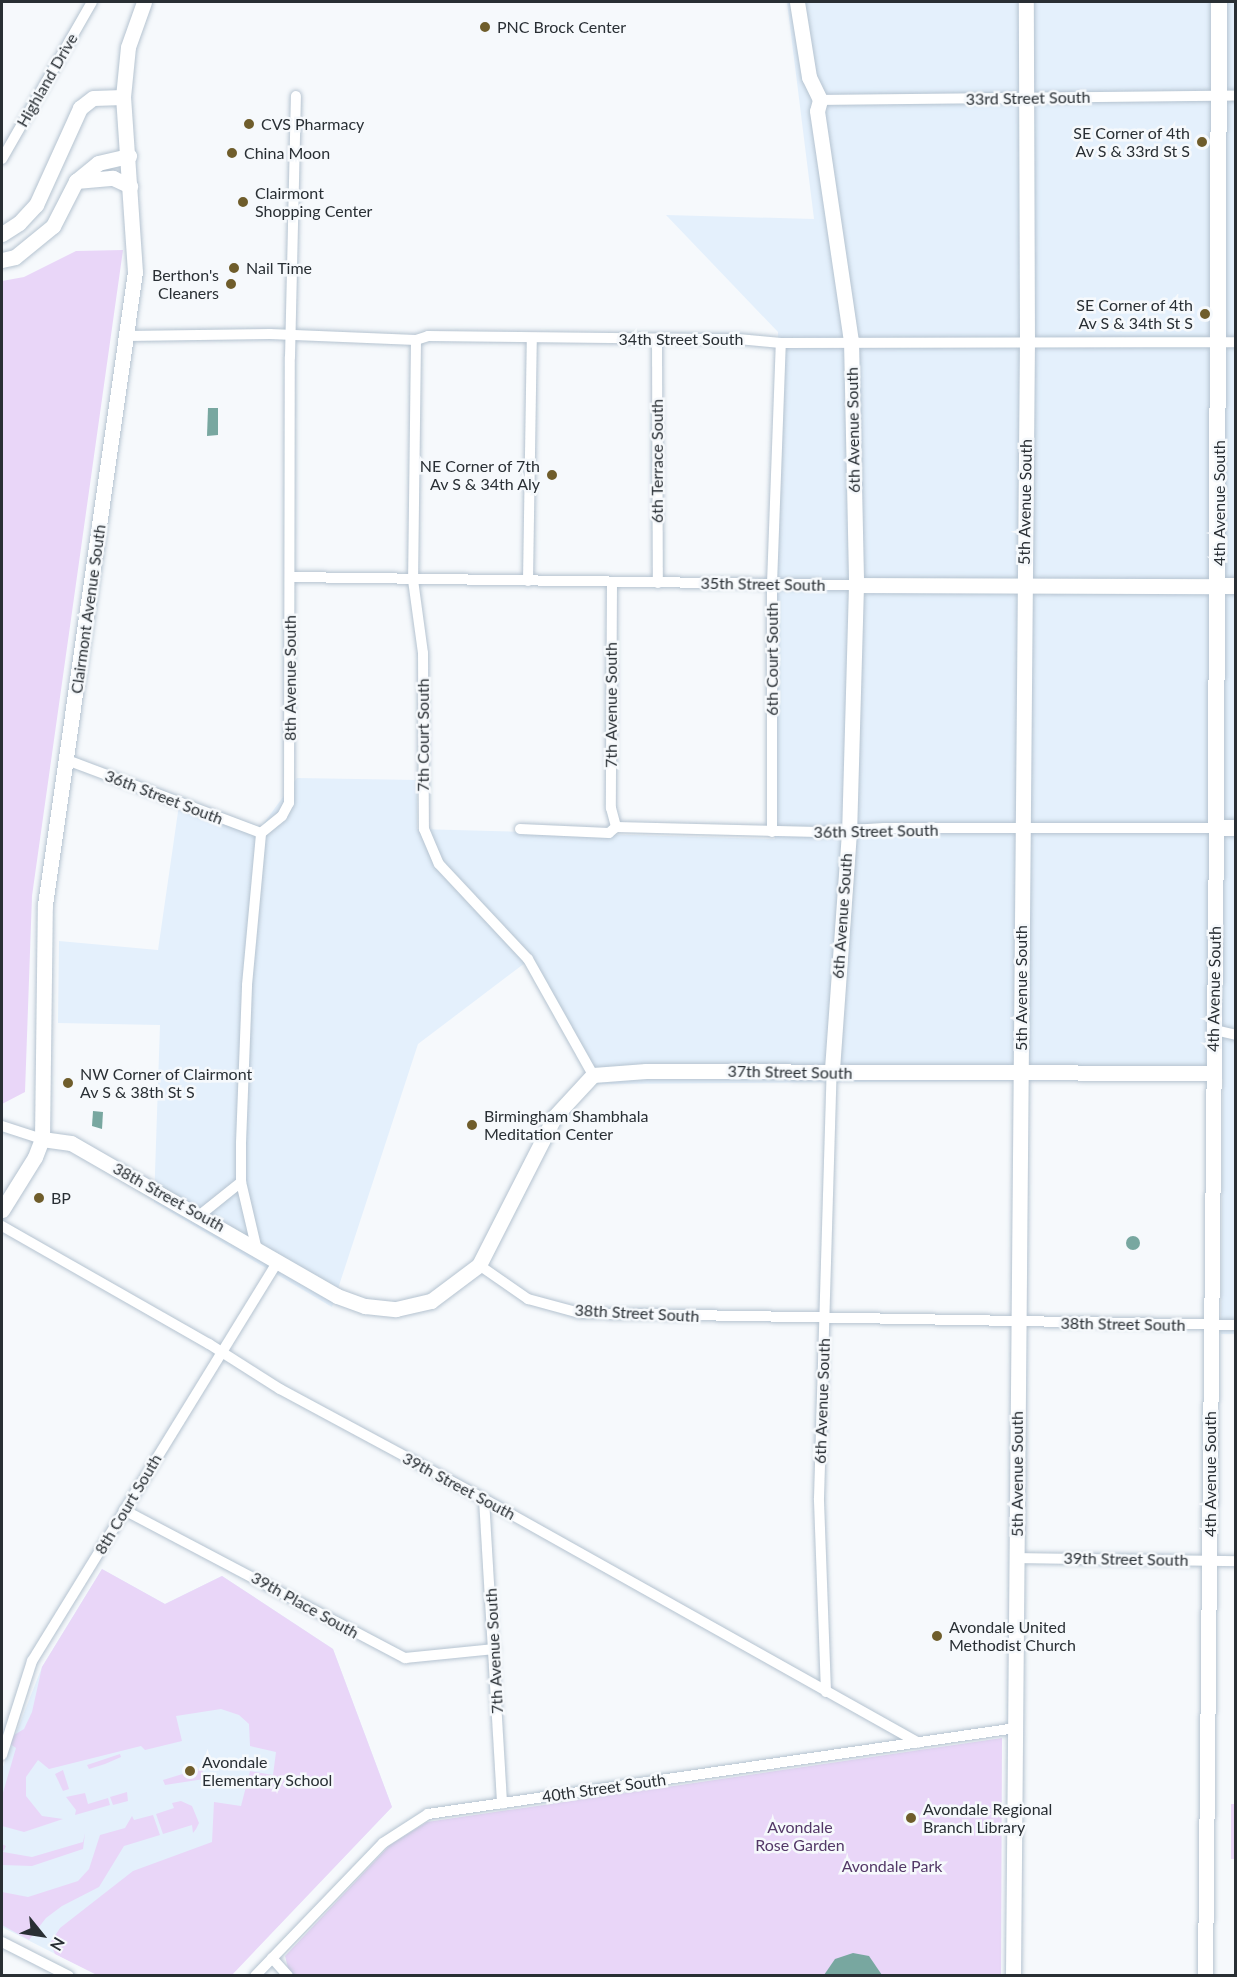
<!DOCTYPE html>
<style>
body{margin:0}
#map{position:relative;width:1237px;height:1977px;overflow:hidden;background:#f6f9fc;font-family:Lato,sans-serif}
div>[style]{position:absolute}
.built>*{inset:0;background:#e4f0fc}
.green>*{inset:0;background:#e9d6f8}
.water>*{inset:0;background:#78a7a0}
.round{border-radius:50%}
.roads{filter:drop-shadow(0 0 2px #b5c3d0) drop-shadow(0 0 2px #b5c3d0)}
.street>*{height:10px;margin:-5px;padding:0 5px;transform-origin:5px;border-radius:5px;background:#fff}
.secondary>*{height:15px;margin:-7.5px;padding:0 7.5px;transform-origin:7.5px;border-radius:7.5px;background:#fff}
.primary>*{height:16px;margin:-8px;padding:0 8px;transform-origin:8px;border-radius:8px;background:#fff}
.dots>*{width:16px;height:16px;translate:-50% -50%;box-sizing:border-box;border:3px solid #f6f9fc;border-radius:50%}
span{translate:-50% -50%;white-space:nowrap;text-align:center;line-height:1.15;-webkit-text-stroke:5px #f6f9fc;paint-order:stroke}
.poi-label{font-size:16px;color:#292f34}
.left{translate:0 -50%;text-align:left}
.right{translate:-100% -50%;text-align:right}
.street-label{font-size:16px;color:#292f34}
.park-label{font-size:16px;color:#533867}
.frame{position:absolute;inset:0;border:3px solid #292f34;pointer-events:none}
.north{position:absolute;left:12px;top:1905px;width:60px;height:60px;-webkit-text-stroke:4px #f6f9fc;paint-order:stroke;rotate:120deg;font-size:16px;font-weight:700;line-height:24px;text-align:center;color:#292f34}
.north::after{content:'';display:block;margin:auto;width:21px;height:27px;background:#292f34;clip-path:polygon(50% 0,100% 100%,50% 72%,0 100%)}
</style>
<div id="map">
<div class="built">
<div style="clip-path:polygon(787px 2px,1235px 2px,1235px 1334px,1221px 1334px,1223px 1079px,597px 1084px,525px 963px,418px 1044px,332px 1307px,154px 1202px,160px 1025px,58px 1023px,59px 941px,158px 950px,180px 798px,261px 827px,297px 778px,417px 780px,417px 829px,775px 839px,778px 332px,666px 215px,814px 219px)"></div>
<div style="clip-path:polygon(102px 1569px,165px 1604px,222px 1576px,333px 1649px,392px 1807px,231px 1975px,97px 1975px,2px 1927px,2px 1769px,42px 1667px)"></div>
</div>
<div class="green">
<div style="clip-path:polygon(123px 250px,32px 896px,25px 1092px,2px 1104px,2px 281px,24px 277px,76px 251px)"></div>
<div style="clip-path:polygon(102px 1569px,165px 1604px,222px 1576px,333px 1649px,392px 1807px,231px 1976px,97px 1975px,55px 1954px,50px 1943px,60px 1928px,133px 1871px,212px 1842px,214px 1802px,241px 1806px,250px 1771px,273px 1775px,276px 1752px,250px 1746px,249px 1724px,239px 1715px,221px 1709px,176px 1716px,182px 1741px,145px 1750px,141px 1746px,49px 1769px,38px 1760px,26px 1777px,26px 1796px,42px 1816px,63px 1819px,24px 1832px,2px 1826px,2px 1796px,16px 1748px,10px 1744px,14px 1735px,24px 1729px,32px 1712px,42px 1667px)"></div>
<div style="clip-path:polygon(1002px 1738px,1001px 1975px,290px 1976px,285px 1956px,390px 1845px,427px 1822px)"></div>
<div style="clip-path:polygon(120px 1754px,121px 1757px,105px 1764px,89px 1769px,87px 1765px)"></div>
<div style="clip-path:polygon(202px 1768px,204px 1779px,165px 1785px,163px 1780px)"></div>
<div style="clip-path:polygon(63px 1770px,69px 1789px,63px 1791px,55px 1774px)"></div>
<div style="clip-path:polygon(127px 1792px,128px 1801px,113px 1805px,110px 1797px)"></div>
<div style="clip-path:polygon(85px 1793px,88px 1804px,108px 1798px,110px 1805px,75px 1815px,76px 1810px,66px 1797px)"></div>
<div style="clip-path:polygon(181px 1801px,192px 1806px,199px 1823px,196px 1829px,193px 1833px,192px 1825px,163px 1834px,156px 1814px,174px 1808px,172px 1803px)"></div>
<div style="clip-path:polygon(1231px 1804px,1235px 1804px,1235px 1859px,1231px 1859px)"></div>
<div style="clip-path:polygon(153px 1815px,160px 1835px,124px 1846px,99px 1887px,62px 1906px,46px 1918px,29px 1940px,2px 1925px,2px 1892px,28px 1897px,78px 1881px,89px 1869px,100px 1835px,125px 1828px,132px 1816px,134px 1820px)"></div>
<div style="clip-path:polygon(85px 1833px,83px 1849px,32px 1866px,2px 1865px,2px 1844px,6px 1846px,3px 1852px,32px 1857px,83px 1842px)"></div>
</div>
<div class="water">
<div style="clip-path:polygon(208px 408px,218px 408px,218px 435px,207px 436px)"></div>
<div style="clip-path:polygon(93px 1111px,103px 1112px,102px 1129px,92px 1126px)"></div>
<div class="round" style="left:1126px;top:1236px;width:14px;height:14px"></div>
<div style="clip-path:polygon(853px 1953px,869px 1956px,882px 1975px,824px 1975px,835px 1959px)"></div>
</div>
<div class="roads">
<div class="street">
<div style="left:820px;top:100px;width:416px;rotate:-0.6deg"></div>
<div style="left:2px;top:159px;width:181px;rotate:-60.2deg"></div>
<div style="left:127px;top:336px;width:143px;rotate:-0.8deg"></div>
<div style="left:270px;top:334px;width:146px;rotate:2.4deg"></div>
<div style="left:416px;top:340px;width:13px;rotate:-18deg"></div>
<div style="left:428px;top:336px;width:310px;rotate:0.6deg"></div>
<div style="left:738px;top:339px;width:43px;rotate:5.3deg"></div>
<div style="left:781px;top:343px;width:455px;rotate:-0.1deg"></div>
<div style="left:657px;top:339px;width:244px;rotate:89.8deg"></div>
<div style="left:416px;top:340px;width:240px;rotate:90.7deg"></div>
<div style="left:413px;top:580px;width:74px;rotate:82.2deg"></div>
<div style="left:423px;top:653px;width:176px;rotate:89.7deg"></div>
<div style="left:424px;top:829px;width:38px;rotate:67deg"></div>
<div style="left:439px;top:864px;width:130px;rotate:46.9deg"></div>
<div style="left:528px;top:959px;width:133px;rotate:60.7deg"></div>
<div style="left:290px;top:577px;width:566px;rotate:0.81deg"></div>
<div style="left:528px;top:581px;width:243px;rotate:-89.1deg"></div>
<div style="left:612px;top:582px;width:226px;rotate:90.3deg"></div>
<div style="left:611px;top:808px;width:20px;rotate:75deg"></div>
<div style="left:67px;top:760px;width:207px;rotate:20.6deg"></div>
<div style="left:520px;top:829px;width:89px;rotate:2.6deg"></div>
<div style="left:609px;top:833px;width:9px;rotate:-41deg"></div>
<div style="left:616px;top:827px;width:202px;rotate:1.4deg"></div>
<div style="left:818px;top:832px;width:66px;rotate:-3.5deg"></div>
<div style="left:884px;top:828px;width:332px"></div>
<div style="left:772px;top:832px;width:248px;rotate:-90deg"></div>
<div style="left:772px;top:584px;width:241px;rotate:-87.9deg"></div>
<div style="left:1215px;top:1030px;width:22px;rotate:13deg"></div>
<div style="left:2px;top:1126px;width:42px;rotate:18deg"></div>
<div style="left:200px;top:1215px;width:53px;rotate:-38.8deg"></div>
<div style="left:2px;top:1226px;width:238px;rotate:29.7deg"></div>
<div style="left:209px;top:1344px;width:84px;rotate:32.4deg"></div>
<div style="left:280px;top:1389px;width:232px;rotate:28.3deg"></div>
<div style="left:484px;top:1499px;width:498px;rotate:29.3deg"></div>
<div style="left:256px;top:1246px;width:66px;rotate:-103.2deg"></div>
<div style="left:241px;top:1182px;width:39px;rotate:-90deg"></div>
<div style="left:241px;top:1143px;width:158px;rotate:-87.8deg"></div>
<div style="left:247px;top:985px;width:153px;rotate:-84.7deg"></div>
<div style="left:261px;top:833px;width:27px;rotate:-39deg"></div>
<div style="left:282px;top:816px;width:15px;rotate:-62deg"></div>
<div style="left:289px;top:803px;width:446px;rotate:-89.9deg"></div>
<div style="left:290px;top:357px;width:261px;rotate:-88.7deg"></div>
<div style="left:479px;top:1265px;width:60px;rotate:34.8deg"></div>
<div style="left:528px;top:1299px;width:54px;rotate:15.1deg"></div>
<div style="left:580px;top:1313px;width:656px;rotate:1.05deg"></div>
<div style="left:484px;top:1499px;width:305px;rotate:86.6deg"></div>
<div style="left:124px;top:1510px;width:318px;rotate:27.8deg"></div>
<div style="left:405px;top:1658px;width:90px;rotate:-5.7deg"></div>
<div style="left:1017px;top:1558px;width:219px;rotate:0.8deg"></div>
<div style="left:826px;top:1692px;width:194px;rotate:-92.1deg"></div>
<div style="left:819px;top:1498px;width:428px;rotate:-88.3deg"></div>
<div style="left:2px;top:1755px;width:99px;rotate:-72.3deg"></div>
<div style="left:32px;top:1661px;width:467px;rotate:-58.4deg"></div>
<div style="left:2px;top:1942px;width:75px;rotate:26.9deg"></div>
<div style="left:272px;top:1958px;width:24px;rotate:48deg"></div>
<div style="left:255px;top:1976px;width:185px;rotate:-46.1deg"></div>
<div style="left:383px;top:1843px;width:54px;rotate:-32.8deg"></div>
<div style="left:428px;top:1814px;width:594px;rotate:-8.32deg"></div>
</div>
<div class="secondary">
<div style="left:797px;top:2px;width:76px;rotate:80.9deg"></div>
<div style="left:809px;top:77px;width:25px;rotate:64deg"></div>
<div style="left:820px;top:100px;width:11px;rotate:105deg"></div>
<div style="left:817px;top:111px;width:232px;rotate:81.6deg"></div>
<div style="left:851px;top:340px;width:245px;rotate:88.8deg"></div>
<div style="left:856px;top:585px;width:247px;rotate:91.6deg"></div>
<div style="left:849px;top:832px;width:239px;rotate:94.1deg"></div>
<div style="left:76px;top:181px;width:28px;rotate:-39deg"></div>
<div style="left:98px;top:163px;width:32px;rotate:-13deg"></div>
<div style="left:2px;top:234px;width:20px;rotate:-33deg"></div>
<div style="left:19px;top:223px;width:25px;rotate:-47deg"></div>
<div style="left:36px;top:205px;width:107px;rotate:-65.6deg"></div>
<div style="left:80px;top:108px;width:16px;rotate:-38deg"></div>
<div style="left:93px;top:98px;width:30px;rotate:-2deg"></div>
<div style="left:2px;top:260px;width:13px;rotate:-13deg"></div>
<div style="left:15px;top:257px;width:49px;rotate:-39.2deg"></div>
<div style="left:53px;top:226px;width:51px;rotate:-62.9deg"></div>
<div style="left:76px;top:181px;width:37px;rotate:-5deg"></div>
<div style="left:113px;top:178px;width:19px;rotate:25deg"></div>
<div style="left:856px;top:585px;width:363px;rotate:0.2deg"></div>
<div style="left:42px;top:1139px;width:29px;rotate:8deg"></div>
<div style="left:71px;top:1143px;width:307px;rotate:29.9deg"></div>
<div style="left:337px;top:1296px;width:30px;rotate:20deg"></div>
<div style="left:365px;top:1306px;width:31px;rotate:6deg"></div>
<div style="left:396px;top:1309px;width:36px;rotate:-13deg"></div>
<div style="left:431px;top:1301px;width:60px;rotate:-36.9deg"></div>
<div style="left:479px;top:1265px;width:167px;rotate:-63deg"></div>
<div style="left:555px;top:1116px;width:56px;rotate:-47.2deg"></div>
<div style="left:593px;top:1075px;width:53px;rotate:-4.3deg"></div>
<div style="left:646px;top:1071px;width:565px;rotate:0.2deg"></div>
<div style="left:2px;top:1210px;width:62px;rotate:-58.1deg"></div>
<div style="left:35px;top:1157px;width:19px;rotate:-69deg"></div>
<div style="left:42px;top:1139px;width:234px;rotate:-89.3deg"></div>
<div style="left:45px;top:905px;width:639px;rotate:-81.91deg"></div>
<div style="left:135px;top:272px;width:175px;rotate:-93.9deg"></div>
<div style="left:123px;top:97px;width:50px;rotate:-84.3deg"></div>
<div style="left:128px;top:47px;width:48px;rotate:-70.4deg"></div>
<div style="left:1013px;top:1976px;width:1634px;rotate:-89.51deg"></div>
<div style="left:1027px;top:342px;width:340px;rotate:-90.2deg"></div>
<div style="left:1205px;top:1976px;width:1148px;rotate:-89.45deg"></div>
</div>
<div class="primary">
<div style="left:1219px;top:2px;width:826px;rotate:90.21deg"></div>
<div style="left:1216px;top:828px;width:20px"></div>
<div style="left:1219px;top:586px;width:17px"></div>
</div>
</div>
<div class="dots">
<div style="left:485px;top:27px;background:#6f5d2b"></div>
<div style="left:249px;top:124px;background:#6f5d2b"></div>
<div style="left:1202px;top:142px;background:#6f5d2b"></div>
<div style="left:232px;top:153px;background:#6f5d2b"></div>
<div style="left:243px;top:202px;background:#6f5d2b"></div>
<div style="left:234px;top:268px;background:#6f5d2b"></div>
<div style="left:231px;top:284px;background:#6f5d2b"></div>
<div style="left:1205px;top:314px;background:#6f5d2b"></div>
<div style="left:552px;top:475px;background:#6f5d2b"></div>
<div style="left:68px;top:1083px;background:#6f5d2b"></div>
<div style="left:472px;top:1125px;background:#6f5d2b"></div>
<div style="left:39px;top:1198px;background:#6f5d2b"></div>
<div style="left:937px;top:1636px;background:#6f5d2b"></div>
<div style="left:190px;top:1771px;background:#6f5d2b"></div>
<div style="left:911px;top:1818px;background:#6f5d2b"></div>
</div>
<div class="poi-label">
<span class="left" style="left:497px;top:27px">PNC Brock Center</span>
<span class="left" style="left:261px;top:124px">CVS Pharmacy</span>
<span class="right" style="left:1190px;top:142px">SE Corner of 4th<br>Av S &amp; 33rd St S</span>
<span class="left" style="left:244px;top:153px">China Moon</span>
<span class="left" style="left:255px;top:202px">Clairmont<br>Shopping Center</span>
<span class="left" style="left:246px;top:268px">Nail Time</span>
<span class="right" style="left:219px;top:284px">Berthon's<br>Cleaners</span>
<span class="right" style="left:1193px;top:314px">SE Corner of 4th<br>Av S &amp; 34th St S</span>
<span class="right" style="left:540px;top:475px">NE Corner of 7th<br>Av S &amp; 34th Aly</span>
<span class="left" style="left:80px;top:1083px">NW Corner of Clairmont<br>Av S &amp; 38th St S</span>
<span class="left" style="left:484px;top:1125px">Birmingham Shambhala<br>Meditation Center</span>
<span class="left" style="left:51px;top:1198px">BP</span>
<span class="left" style="left:949px;top:1636px">Avondale United<br>Methodist Church</span>
<span class="left" style="left:202px;top:1771px">Avondale<br>Elementary School</span>
<span class="left" style="left:923px;top:1818px">Avondale Regional<br>Branch Library</span>
</div>
<div class="street-label">
<span style="left:47px;top:80px;rotate:-60deg">Highland Drive</span>
<span style="left:1028px;top:98px;rotate:-1deg">33rd Street South</span>
<span style="left:681px;top:339px">34th Street South</span>
<span style="left:853px;top:430px;rotate:-91deg">6th Avenue South</span>
<span style="left:657px;top:461px;rotate:-90deg">6th Terrace South</span>
<span style="left:1025px;top:502px;rotate:-89deg">5th Avenue South</span>
<span style="left:1219px;top:503px;rotate:-90deg">4th Avenue South</span>
<span style="left:763px;top:584px;rotate:1deg">35th Street South</span>
<span style="left:88px;top:609px;rotate:-82deg">Clairmont Avenue South</span>
<span style="left:772px;top:659px;rotate:-90deg">6th Court South</span>
<span style="left:290px;top:678px;rotate:-90deg">8th Avenue South</span>
<span style="left:611px;top:705px;rotate:-90deg">7th Avenue South</span>
<span style="left:423px;top:735px;rotate:-90deg">7th Court South</span>
<span style="left:164px;top:797px;rotate:21deg">36th Street South</span>
<span style="left:876px;top:831px;rotate:-1deg">36th Street South</span>
<span style="left:842px;top:916px;rotate:-86deg">6th Avenue South</span>
<span style="left:1021px;top:988px;rotate:-90deg">5th Avenue South</span>
<span style="left:1214px;top:989px;rotate:-89deg">4th Avenue South</span>
<span style="left:790px;top:1072px;rotate:1deg">37th Street South</span>
<span style="left:169px;top:1197px;rotate:29deg">38th Street South</span>
<span style="left:637px;top:1313px;rotate:3deg">38th Street South</span>
<span style="left:1123px;top:1324px;rotate:1deg">38th Street South</span>
<span style="left:822px;top:1401px;rotate:-88deg">6th Avenue South</span>
<span style="left:1017px;top:1474px;rotate:-90deg">5th Avenue South</span>
<span style="left:1210px;top:1474px;rotate:-90deg">4th Avenue South</span>
<span style="left:459px;top:1486px;rotate:28deg">39th Street South</span>
<span style="left:128px;top:1504px;rotate:-59deg">8th Court South</span>
<span style="left:1126px;top:1559px;rotate:1deg">39th Street South</span>
<span style="left:305px;top:1605px;rotate:29deg">39th Place South</span>
<span style="left:494px;top:1651px;rotate:-93deg">7th Avenue South</span>
<span style="left:604px;top:1788px;rotate:-8deg">40th Street South</span>
</div>
<div class="park-label">
<span style="left:800px;top:1836px">Avondale<br>Rose Garden</span>
<span style="left:892px;top:1866px">Avondale Park</span>
</div>
<div class="frame"></div>
<div class="north">N</div>
</div>
